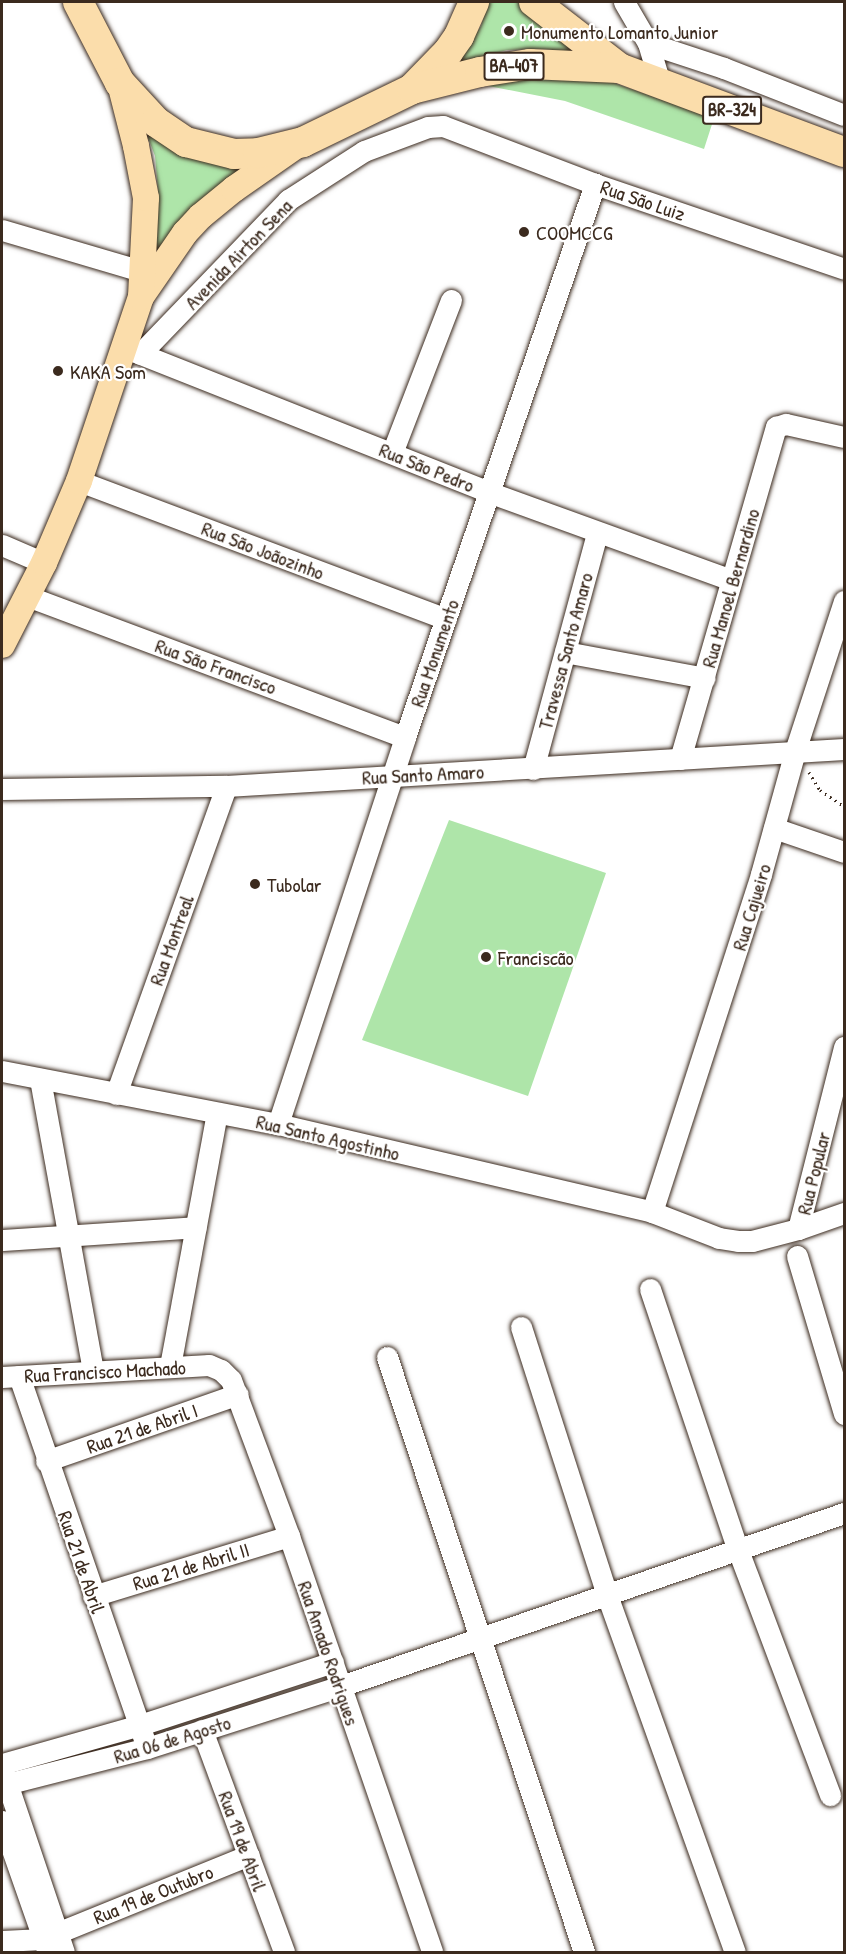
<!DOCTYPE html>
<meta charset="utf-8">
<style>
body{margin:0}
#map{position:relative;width:846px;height:1954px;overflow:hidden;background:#fff;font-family:"Patrick Hand",sans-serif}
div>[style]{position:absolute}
.green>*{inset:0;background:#aee5a9}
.path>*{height:3px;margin-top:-1.5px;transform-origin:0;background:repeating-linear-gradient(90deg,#3b2a1e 0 1.5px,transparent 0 6px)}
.roads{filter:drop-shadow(0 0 2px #3b2a1e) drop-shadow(0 0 2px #3b2a1e)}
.minor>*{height:21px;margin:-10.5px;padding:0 10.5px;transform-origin:10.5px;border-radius:10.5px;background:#fff}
.major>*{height:26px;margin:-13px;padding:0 13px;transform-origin:13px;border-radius:13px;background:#fbddab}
.highway>*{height:30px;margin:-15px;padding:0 15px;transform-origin:15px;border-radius:15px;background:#fbddab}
.dots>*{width:16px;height:16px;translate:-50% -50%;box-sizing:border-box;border:3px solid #fff;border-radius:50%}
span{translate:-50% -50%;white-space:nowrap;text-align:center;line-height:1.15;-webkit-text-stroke:4.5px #fff;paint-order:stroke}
.shield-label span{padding:2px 4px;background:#fff;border:2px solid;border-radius:4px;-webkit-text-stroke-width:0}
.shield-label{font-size:18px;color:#3b2a1e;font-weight:700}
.poi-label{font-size:20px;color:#3b2a1e}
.left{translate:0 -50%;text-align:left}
.street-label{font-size:20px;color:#3b2a1e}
.frame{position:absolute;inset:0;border:3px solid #3b2a1e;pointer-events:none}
</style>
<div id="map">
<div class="green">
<div style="clip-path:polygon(488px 2px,523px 2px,580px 53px,543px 49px,507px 50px,451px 65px,461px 57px,481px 26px)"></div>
<div style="clip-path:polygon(561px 75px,611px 82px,714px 118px,704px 149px,565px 101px,478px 84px)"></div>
<div style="clip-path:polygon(141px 119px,265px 160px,152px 261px,158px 191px,155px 156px)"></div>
<div style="clip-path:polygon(449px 820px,606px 873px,528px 1096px,362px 1040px)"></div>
</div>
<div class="path">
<div style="left:809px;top:772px;width:21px;rotate:59deg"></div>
<div style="left:820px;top:790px;width:29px;rotate:34deg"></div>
</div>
<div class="roads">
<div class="minor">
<div style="left:624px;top:2px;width:48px;rotate:59.7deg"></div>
<div style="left:648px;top:43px;width:42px;rotate:73.3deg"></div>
<div style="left:648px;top:43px;width:80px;rotate:18.2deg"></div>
<div style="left:724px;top:68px;width:129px;rotate:21.4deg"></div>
<div style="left:2px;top:230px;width:159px;rotate:16.4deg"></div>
<div style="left:128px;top:349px;width:391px;rotate:21.6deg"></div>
<div style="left:491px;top:493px;width:255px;rotate:19.9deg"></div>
<div style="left:140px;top:354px;width:214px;rotate:-46.1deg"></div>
<div style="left:288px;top:200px;width:90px;rotate:-32.8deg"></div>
<div style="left:364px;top:151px;width:68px;rotate:-20.6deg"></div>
<div style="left:428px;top:127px;width:15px;rotate:-4deg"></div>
<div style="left:443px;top:126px;width:163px;rotate:20.9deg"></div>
<div style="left:595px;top:184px;width:263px;rotate:18.8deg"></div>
<div style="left:392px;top:453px;width:164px;rotate:-68.9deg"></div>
<div style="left:79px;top:481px;width:392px;rotate:20.6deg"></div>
<div style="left:2px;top:545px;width:46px;rotate:23.2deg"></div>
<div style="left:27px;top:596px;width:403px;rotate:20.5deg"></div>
<div style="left:565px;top:652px;width:142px;rotate:10.5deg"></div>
<div style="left:680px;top:759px;width:346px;rotate:-73.9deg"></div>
<div style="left:776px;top:427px;width:10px;rotate:-17deg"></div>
<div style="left:786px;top:424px;width:59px;rotate:12.6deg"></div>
<div style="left:533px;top:769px;width:245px;rotate:-74.8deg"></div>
<div style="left:2px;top:789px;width:224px;rotate:-0.8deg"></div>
<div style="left:226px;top:786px;width:619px;rotate:-3.43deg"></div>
<div style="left:774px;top:828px;width:74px;rotate:18.9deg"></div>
<div style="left:2px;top:1071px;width:281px;rotate:10.9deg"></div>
<div style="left:278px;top:1124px;width:384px;rotate:13.2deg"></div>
<div style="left:652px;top:1212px;width:72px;rotate:21.2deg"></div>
<div style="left:719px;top:1238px;width:19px;rotate:9deg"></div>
<div style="left:738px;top:1241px;width:14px"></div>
<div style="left:752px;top:1241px;width:48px;rotate:-14.6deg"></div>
<div style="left:798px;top:1229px;width:49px;rotate:-19.2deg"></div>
<div style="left:40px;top:1079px;width:297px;rotate:79.7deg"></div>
<div style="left:116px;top:1094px;width:327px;rotate:-70.3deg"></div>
<div style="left:278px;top:1124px;width:407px;rotate:-71.8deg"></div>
<div style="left:405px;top:737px;width:585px;rotate:-71.04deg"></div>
<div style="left:652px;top:1212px;width:355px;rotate:-72.1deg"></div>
<div style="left:761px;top:874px;width:128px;rotate:-74.5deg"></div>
<div style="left:795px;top:751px;width:158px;rotate:-71.9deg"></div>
<div style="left:798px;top:1229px;width:188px;rotate:-75.8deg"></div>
<div style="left:2px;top:1240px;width:194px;rotate:-3.8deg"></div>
<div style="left:797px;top:1256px;width:165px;rotate:73.4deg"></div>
<div style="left:650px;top:1289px;width:275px;rotate:71.4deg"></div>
<div style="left:738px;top:1550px;width:262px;rotate:69.4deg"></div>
<div style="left:521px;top:1327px;width:281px;rotate:72.2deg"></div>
<div style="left:607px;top:1595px;width:379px;rotate:70.3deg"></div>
<div style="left:387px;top:1357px;width:627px;rotate:71.68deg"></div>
<div style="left:170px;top:1366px;width:257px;rotate:-79.5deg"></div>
<div style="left:19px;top:1376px;width:393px;rotate:71deg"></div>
<div style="left:2px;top:1377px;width:207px;rotate:-3.3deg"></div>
<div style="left:209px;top:1365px;width:13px;rotate:23deg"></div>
<div style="left:221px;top:1370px;width:14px;rotate:45deg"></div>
<div style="left:231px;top:1380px;width:166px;rotate:69.6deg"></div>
<div style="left:289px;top:1536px;width:440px;rotate:71deg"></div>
<div style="left:46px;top:1461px;width:203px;rotate:-19.2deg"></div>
<div style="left:93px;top:1596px;width:205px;rotate:-17deg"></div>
<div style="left:202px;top:1730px;width:237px;rotate:69.7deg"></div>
<div style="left:2px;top:1764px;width:143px;rotate:-15.8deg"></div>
<div style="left:140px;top:1725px;width:203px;rotate:-18.1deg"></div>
<div style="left:3px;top:1771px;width:191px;rotate:71.4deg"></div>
<div style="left:2px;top:1785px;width:150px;rotate:-14.3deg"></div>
<div style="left:147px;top:1748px;width:204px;rotate:-17.7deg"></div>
<div style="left:341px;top:1686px;width:532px;rotate:-18.98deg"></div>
<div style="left:2px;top:1821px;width:139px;rotate:70.7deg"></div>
<div style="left:57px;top:1933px;width:207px;rotate:-22.1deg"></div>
<div style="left:2px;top:1941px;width:41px;rotate:-2.8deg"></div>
</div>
<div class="major">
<div style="left:143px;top:294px;width:74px;rotate:-55.5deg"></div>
<div style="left:185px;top:233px;width:23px;rotate:-47deg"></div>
<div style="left:201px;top:216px;width:43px;rotate:-39.3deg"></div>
<div style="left:234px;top:189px;width:72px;rotate:-34.8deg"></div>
<div style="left:2px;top:645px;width:92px;rotate:-62.9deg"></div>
<div style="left:44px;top:563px;width:89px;rotate:-66.9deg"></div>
<div style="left:79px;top:481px;width:194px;rotate:-71.4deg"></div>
<div style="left:141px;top:297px;width:99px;rotate:-87.1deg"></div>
<div style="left:146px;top:198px;width:53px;rotate:-100.9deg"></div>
<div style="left:136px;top:146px;width:65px;rotate:-104.3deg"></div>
</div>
<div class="highway">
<div style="left:78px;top:2px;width:91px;rotate:62.6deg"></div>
<div style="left:120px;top:83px;width:53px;rotate:47.3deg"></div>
<div style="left:156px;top:122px;width:36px;rotate:34deg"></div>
<div style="left:186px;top:142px;width:49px;rotate:14deg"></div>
<div style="left:234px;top:154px;width:24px;rotate:-2deg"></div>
<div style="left:258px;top:153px;width:46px;rotate:-13.7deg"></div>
<div style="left:303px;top:142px;width:121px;rotate:-25.9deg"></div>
<div style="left:412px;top:89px;width:52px;rotate:-45.8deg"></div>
<div style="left:448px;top:52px;width:19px;rotate:-55deg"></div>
<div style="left:459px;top:36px;width:37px;rotate:-66deg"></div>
<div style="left:534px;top:2px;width:108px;rotate:37.8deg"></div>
<div style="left:619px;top:68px;width:240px;rotate:20.5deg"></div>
<div style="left:412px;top:89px;width:70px;rotate:-14deg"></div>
<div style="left:480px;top:72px;width:51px;rotate:-9.1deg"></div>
<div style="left:530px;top:64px;width:89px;rotate:2.6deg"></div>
</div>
</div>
<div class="dots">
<div style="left:509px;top:31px;background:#3b2a1e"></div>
<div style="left:524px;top:232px;background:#3b2a1e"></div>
<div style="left:58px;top:371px;background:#3b2a1e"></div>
<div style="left:255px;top:884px;background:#3b2a1e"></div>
<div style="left:486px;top:957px;background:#3b2a1e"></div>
</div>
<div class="shield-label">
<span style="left:514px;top:66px">BA-407</span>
<span style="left:732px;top:110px">BR-324</span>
</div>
<div class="poi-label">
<span class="left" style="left:521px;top:31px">Monumento Lomanto Junior</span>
<span class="left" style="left:536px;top:232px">COOMCCG</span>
<span class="left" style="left:70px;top:371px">KAKA Som</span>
<span class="left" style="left:267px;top:884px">Tubolar</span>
<span class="left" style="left:498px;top:957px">Franciscão</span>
</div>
<div class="street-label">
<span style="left:643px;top:200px;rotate:19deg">Rua São Luiz</span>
<span style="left:238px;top:254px;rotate:-46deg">Avenida Airton Sena</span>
<span style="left:427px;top:467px;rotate:22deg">Rua São Pedro</span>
<span style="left:263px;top:550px;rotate:21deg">Rua São Joãozinho</span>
<span style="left:730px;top:588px;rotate:-74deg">Rua Manoel Bernardino</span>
<span style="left:565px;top:651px;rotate:-75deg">Travessa Santo Amaro</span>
<span style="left:434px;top:653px;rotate:-71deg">Rua Monumento</span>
<span style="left:216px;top:666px;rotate:20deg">Rua São Francisco</span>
<span style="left:423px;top:774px;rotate:-3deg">Rua Santo Amaro</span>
<span style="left:751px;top:907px;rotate:-73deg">Rua Cajueiro</span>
<span style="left:171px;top:940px;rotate:-70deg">Rua Montreal</span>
<span style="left:328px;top:1137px;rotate:13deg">Rua Santo Agostinho</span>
<span style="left:813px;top:1173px;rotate:-76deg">Rua Popular</span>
<span style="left:105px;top:1371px;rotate:-3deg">Rua Francisco Machado</span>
<span style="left:142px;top:1428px;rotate:-19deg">Rua 21 de Abril I</span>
<span style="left:82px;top:1562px;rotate:71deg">Rua 21 de Abril</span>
<span style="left:191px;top:1566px;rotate:-17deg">Rua 21 de Abril II</span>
<span style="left:329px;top:1653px;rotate:71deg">Rua Amado Rodrigues</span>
<span style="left:172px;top:1739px;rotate:-17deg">Rua 06 de Agosto</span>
<span style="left:243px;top:1841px;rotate:70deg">Rua 19 de Abril</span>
<span style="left:153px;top:1894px;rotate:-22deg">Rua 19 de Outubro</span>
</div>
<div class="frame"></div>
</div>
